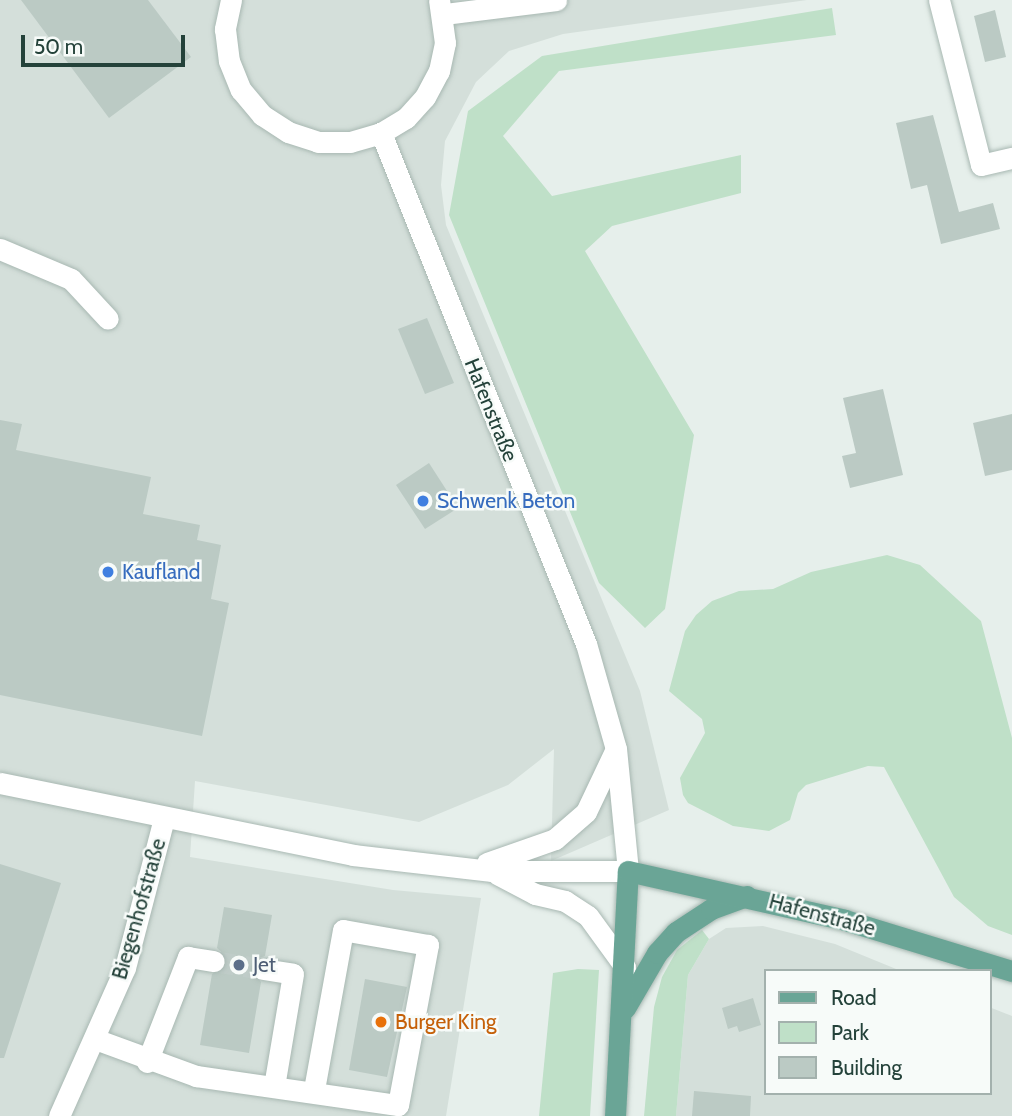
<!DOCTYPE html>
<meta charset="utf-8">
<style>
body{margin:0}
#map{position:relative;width:1012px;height:1116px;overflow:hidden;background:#e6efeb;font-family:Cabin,sans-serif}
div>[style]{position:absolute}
.built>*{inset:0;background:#d4dfda}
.green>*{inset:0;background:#bfe0c8}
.building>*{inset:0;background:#bbcac4}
.minor-tunnel>*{height:21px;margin-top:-10.5px;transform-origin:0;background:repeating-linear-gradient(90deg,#bfccc8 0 21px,transparent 0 31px)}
.roads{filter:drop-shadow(0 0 2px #a8b8b2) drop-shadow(0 0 2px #a8b8b2)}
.minor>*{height:21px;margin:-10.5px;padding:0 10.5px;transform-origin:10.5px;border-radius:10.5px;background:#fff}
.major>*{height:21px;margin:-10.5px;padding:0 10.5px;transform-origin:10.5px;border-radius:10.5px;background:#6aa596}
.dots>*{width:19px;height:19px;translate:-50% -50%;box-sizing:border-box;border:4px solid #f7fbf9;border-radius:50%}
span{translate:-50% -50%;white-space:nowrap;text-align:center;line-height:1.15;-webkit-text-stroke:5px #f7fbf9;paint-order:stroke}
.street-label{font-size:21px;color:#24423a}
.shop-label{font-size:21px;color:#366cbe}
.left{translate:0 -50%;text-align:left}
.service-label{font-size:21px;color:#4e5e75}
.food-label{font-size:21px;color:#c56008}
.legend{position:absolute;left:764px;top:969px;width:228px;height:126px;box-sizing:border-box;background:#f7fbf9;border:2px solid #a3b1ad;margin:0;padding:9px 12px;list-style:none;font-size:21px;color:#24423a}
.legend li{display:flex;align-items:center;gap:14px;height:35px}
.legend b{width:35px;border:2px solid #a3b1ad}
.scale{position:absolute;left:21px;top:35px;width:164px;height:32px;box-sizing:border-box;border:4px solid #24423a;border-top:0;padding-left:9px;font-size:21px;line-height:24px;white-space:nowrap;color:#24423a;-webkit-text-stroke:5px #f7fbf9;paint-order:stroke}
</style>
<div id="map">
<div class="built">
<div style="clip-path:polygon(0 0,807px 0,563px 34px,509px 51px,476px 82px,445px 141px,441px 185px,446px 225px,640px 691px,669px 810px,551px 861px,554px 749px,508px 785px,419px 822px,195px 781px,190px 857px,393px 890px,481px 898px,446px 1116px,0 1116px)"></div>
<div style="clip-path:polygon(763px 926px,835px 944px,901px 971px,765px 971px,765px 1093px,989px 1093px,989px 1007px,1012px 1016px,1012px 1116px,676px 1116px,688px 975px,709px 939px,726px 928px)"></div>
</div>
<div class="green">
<div style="clip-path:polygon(832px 8px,836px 35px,559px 71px,503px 136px,552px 196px,741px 155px,741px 193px,612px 226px,585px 251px,694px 435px,665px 609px,645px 628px,599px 583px,449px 215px,468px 111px,542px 56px)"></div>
<div style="clip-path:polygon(887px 555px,920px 565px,981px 621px,1012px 738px,1012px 935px,988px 926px,954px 897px,884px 767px,868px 766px,806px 785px,798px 793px,790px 820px,769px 831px,733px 826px,688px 803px,683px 795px,680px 778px,705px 733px,702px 719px,669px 691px,685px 631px,696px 615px,712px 601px,739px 591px,773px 589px,811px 572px)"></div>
<div style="clip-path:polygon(702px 930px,709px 939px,688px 975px,676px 1116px,644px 1116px,654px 1007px,662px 977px,677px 950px)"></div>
<div style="clip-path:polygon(578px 969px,599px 970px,590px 1116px,539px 1116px,553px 973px)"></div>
</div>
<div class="building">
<div style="clip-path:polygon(21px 0,148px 0,191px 57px,109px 118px)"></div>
<div style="clip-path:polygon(995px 10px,1006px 57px,985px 62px,974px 16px)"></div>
<div style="clip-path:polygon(933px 115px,959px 212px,993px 203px,1000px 229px,941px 244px,927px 185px,911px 189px,896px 123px)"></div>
<div style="clip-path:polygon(427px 318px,454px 383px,425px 394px,398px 329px)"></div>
<div style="clip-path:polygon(883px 389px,903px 475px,850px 488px,842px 456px,856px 453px,843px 398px)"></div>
<div style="clip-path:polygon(1012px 414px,1012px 470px,985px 476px,973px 423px)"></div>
<div style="clip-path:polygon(0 420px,22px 424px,16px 450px,151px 477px,143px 514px,200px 525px,197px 540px,221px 545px,211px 599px,229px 603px,202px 736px,0 695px)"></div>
<div style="clip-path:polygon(429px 463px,458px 508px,425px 529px,396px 485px)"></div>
<div style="clip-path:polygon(0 864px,61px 883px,4px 1058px,0 1058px)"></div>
<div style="clip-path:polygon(224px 907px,272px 915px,265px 956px,253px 960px,250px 968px,261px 982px,249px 1053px,200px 1045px,212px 974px,227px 964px,226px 956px,217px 948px)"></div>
<div style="clip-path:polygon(365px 979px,407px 987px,387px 1077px,349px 1070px)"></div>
<div style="clip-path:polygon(753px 998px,761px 1025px,739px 1032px,737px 1026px,728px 1029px,722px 1008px)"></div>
<div style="clip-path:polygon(694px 1091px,751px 1096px,750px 1116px,692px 1116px)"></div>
</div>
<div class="minor-tunnel">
<div style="left:214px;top:961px;width:50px;rotate:9.3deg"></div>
</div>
<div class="roads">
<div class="minor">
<div style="left:231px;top:0;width:30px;rotate:102deg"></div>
<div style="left:225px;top:29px;width:32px;rotate:83deg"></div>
<div style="left:229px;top:61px;width:31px;rotate:68deg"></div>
<div style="left:241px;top:90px;width:33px;rotate:50deg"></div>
<div style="left:262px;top:115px;width:31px;rotate:33deg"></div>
<div style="left:288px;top:132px;width:32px;rotate:18deg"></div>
<div style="left:318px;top:142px;width:32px"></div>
<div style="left:350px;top:142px;width:32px;rotate:-16deg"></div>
<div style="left:381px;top:133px;width:29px;rotate:-31deg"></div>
<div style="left:406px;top:118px;width:28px;rotate:-48deg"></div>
<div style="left:425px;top:97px;width:30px;rotate:-62deg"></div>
<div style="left:439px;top:71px;width:29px;rotate:-78deg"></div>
<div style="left:445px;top:43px;width:43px;rotate:-97.9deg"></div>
<div style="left:939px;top:0;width:170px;rotate:75.7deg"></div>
<div style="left:981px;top:165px;width:32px;rotate:-13deg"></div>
<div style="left:444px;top:14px;width:113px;rotate:-7.1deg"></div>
<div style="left:0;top:249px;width:77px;rotate:22.9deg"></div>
<div style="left:71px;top:279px;width:54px;rotate:47.2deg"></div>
<div style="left:0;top:783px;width:360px;rotate:11.5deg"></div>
<div style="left:353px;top:855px;width:140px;rotate:6.6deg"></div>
<div style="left:492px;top:871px;width:136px"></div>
<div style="left:628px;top:871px;width:123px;rotate:-95.6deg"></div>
<div style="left:616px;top:749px;width:109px;rotate:-105.9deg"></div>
<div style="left:586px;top:644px;width:551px;rotate:-111.86deg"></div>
<div style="left:487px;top:863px;width:72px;rotate:-19.4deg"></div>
<div style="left:555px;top:839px;width:41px;rotate:-41.1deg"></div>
<div style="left:586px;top:812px;width:68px;rotate:-64.6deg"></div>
<div style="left:497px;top:874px;width:43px;rotate:27.8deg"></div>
<div style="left:535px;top:894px;width:31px;rotate:13deg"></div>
<div style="left:565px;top:901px;width:27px;rotate:33deg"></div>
<div style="left:588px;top:916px;width:63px;rotate:54deg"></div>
<div style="left:263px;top:969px;width:30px;rotate:9deg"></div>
<div style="left:293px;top:974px;width:114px;rotate:99.6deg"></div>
<div style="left:95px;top:1039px;width:108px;rotate:20.1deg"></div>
<div style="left:196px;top:1076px;width:204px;rotate:8.2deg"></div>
<div style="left:398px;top:1105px;width:163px;rotate:-79.4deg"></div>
<div style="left:428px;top:945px;width:86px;rotate:-170deg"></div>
<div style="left:343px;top:930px;width:163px;rotate:100.3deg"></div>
<div style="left:147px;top:1062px;width:113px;rotate:-68.7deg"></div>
<div style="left:188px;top:957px;width:26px;rotate:9deg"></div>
<div style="left:59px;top:1116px;width:162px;rotate:-66deg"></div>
<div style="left:125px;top:968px;width:155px;rotate:-75.4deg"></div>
</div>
<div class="major">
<div style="left:625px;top:1008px;width:64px;rotate:-59.8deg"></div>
<div style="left:657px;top:953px;width:28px;rotate:-48deg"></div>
<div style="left:676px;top:932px;width:42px;rotate:-33.3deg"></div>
<div style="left:711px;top:909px;width:38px;rotate:-20deg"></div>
<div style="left:615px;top:1116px;width:245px;rotate:-87deg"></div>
<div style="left:628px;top:871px;width:222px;rotate:12.7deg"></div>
<div style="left:845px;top:920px;width:175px;rotate:17deg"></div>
</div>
</div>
<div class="dots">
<div style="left:423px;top:501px;background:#3f7fe0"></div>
<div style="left:108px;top:572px;background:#3f7fe0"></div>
<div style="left:239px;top:965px;background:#5c6f8a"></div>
<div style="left:381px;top:1022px;background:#e8710a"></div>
</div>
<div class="street-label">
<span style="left:491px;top:410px;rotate:68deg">Hafenstraße</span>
<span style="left:139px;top:909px;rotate:-74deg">Biegenhofstraße</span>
<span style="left:822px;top:915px;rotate:15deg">Hafenstraße</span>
</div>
<div class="shop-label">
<span class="left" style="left:437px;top:501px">Schwenk Beton</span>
<span class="left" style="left:122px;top:572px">Kaufland</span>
</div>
<div class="service-label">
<span class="left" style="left:253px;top:965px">Jet</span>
</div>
<div class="food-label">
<span class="left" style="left:395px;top:1022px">Burger King</span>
</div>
<ul class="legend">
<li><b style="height:9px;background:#6aa596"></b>Road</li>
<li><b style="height:19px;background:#bfe0c8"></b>Park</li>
<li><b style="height:19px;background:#bbcac4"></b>Building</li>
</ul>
<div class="scale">50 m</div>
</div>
